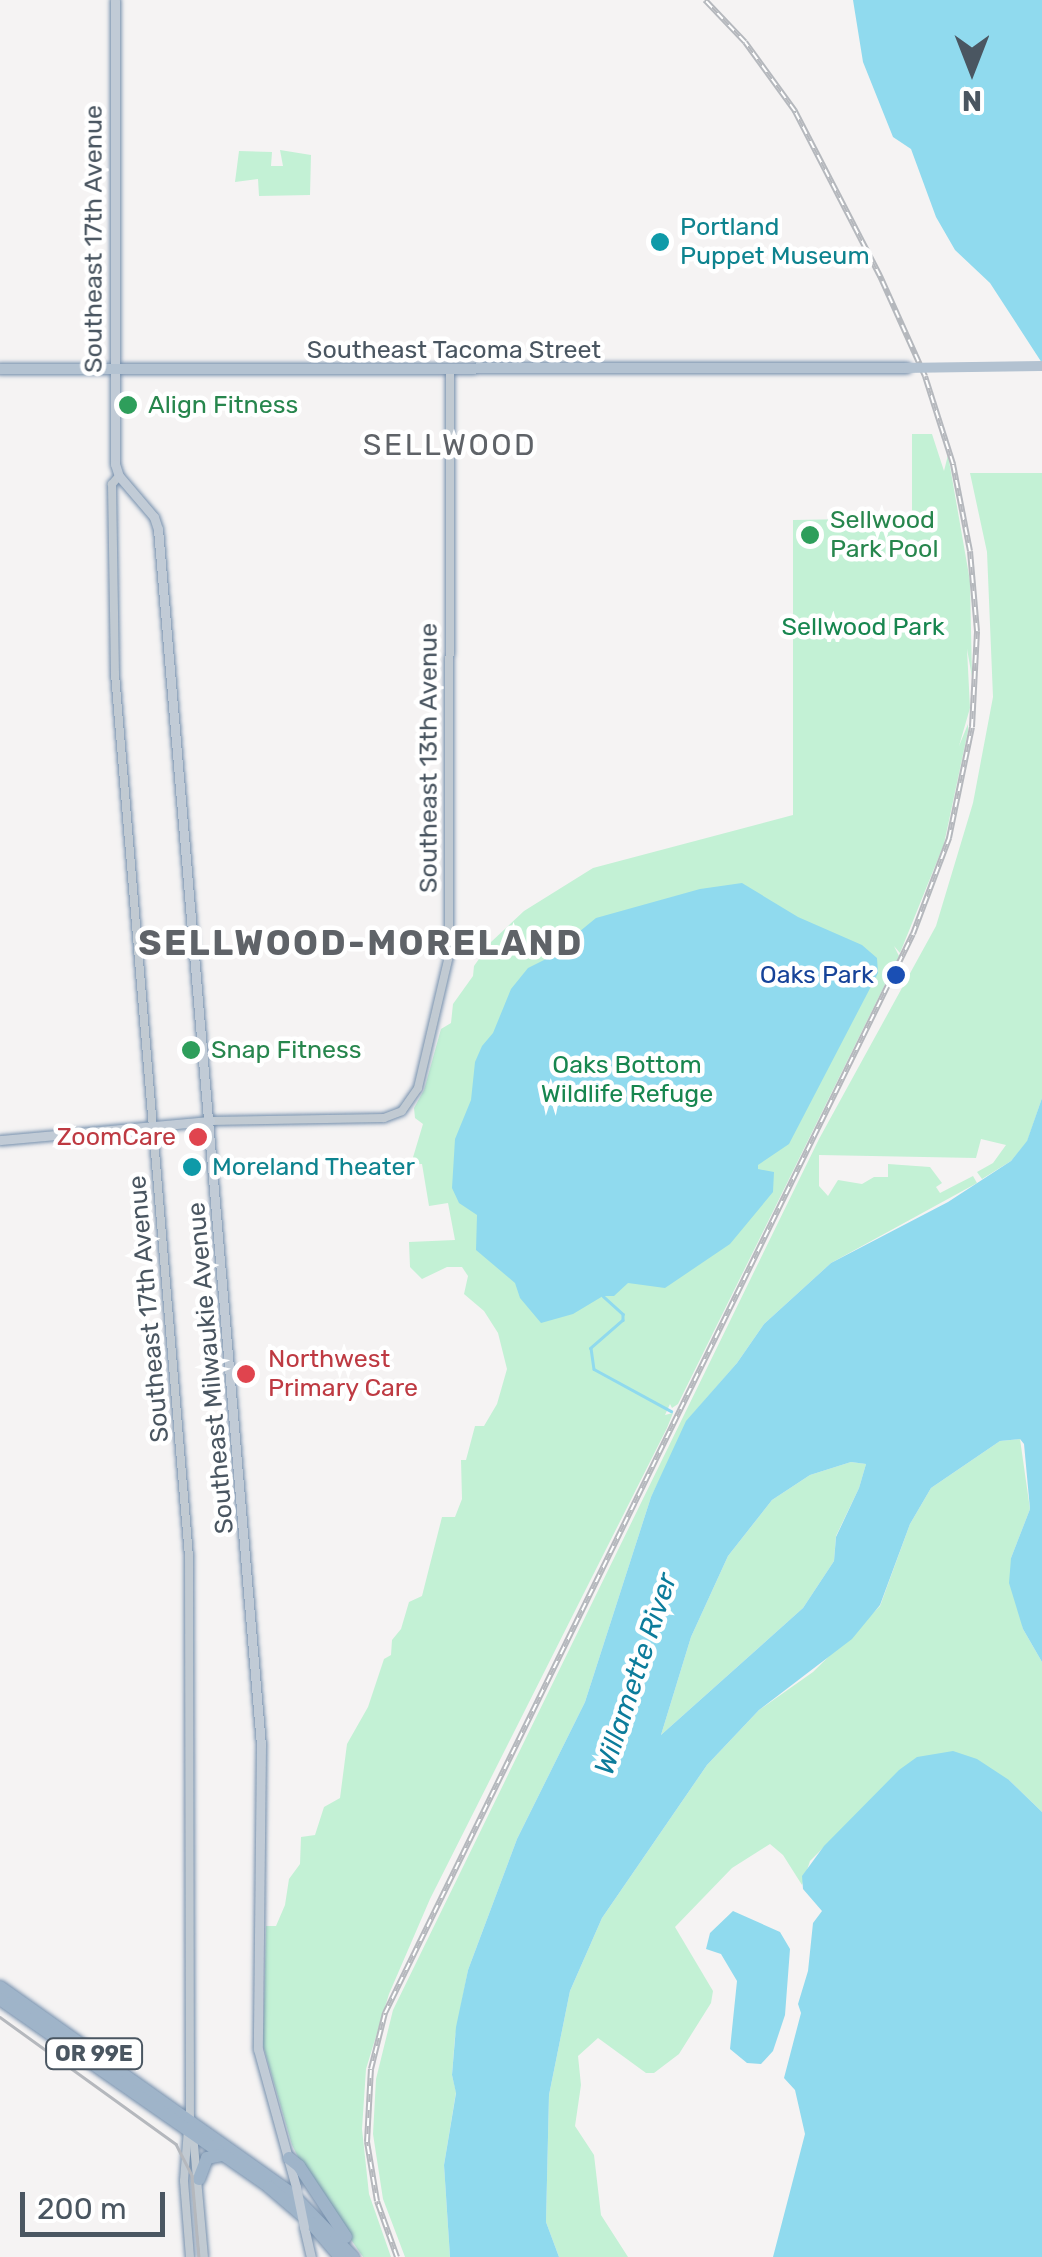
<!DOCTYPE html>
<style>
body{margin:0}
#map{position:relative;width:1042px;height:2257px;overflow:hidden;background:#f5f3f3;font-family:Rubik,sans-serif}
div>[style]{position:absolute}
.green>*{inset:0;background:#c3f1d5}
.water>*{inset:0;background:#90daee}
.stream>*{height:2.5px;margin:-1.25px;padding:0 1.25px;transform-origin:1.25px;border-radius:1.25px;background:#90daee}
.roads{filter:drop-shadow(0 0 2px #7690ad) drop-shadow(0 0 2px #7690ad)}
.tertiary>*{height:8px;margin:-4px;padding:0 4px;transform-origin:4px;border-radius:4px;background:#c1cad2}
.secondary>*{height:9px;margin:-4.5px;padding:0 4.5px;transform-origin:4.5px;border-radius:4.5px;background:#c1cbd6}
.primary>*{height:10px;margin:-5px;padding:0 5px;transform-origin:5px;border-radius:5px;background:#b3c2d1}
.trunk>*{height:12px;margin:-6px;padding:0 6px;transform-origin:6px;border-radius:6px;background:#9fb4c9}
.tram>*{height:2.5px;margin:-1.25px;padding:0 1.25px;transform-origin:1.25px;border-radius:1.25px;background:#b5b8bd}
.rail>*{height:6px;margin-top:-3px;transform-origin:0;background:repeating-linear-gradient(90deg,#fff 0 8px,#b5b8bd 0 16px);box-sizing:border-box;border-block:2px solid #b5b8bd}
.secondary-bridge>*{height:9px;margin:-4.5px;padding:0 4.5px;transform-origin:4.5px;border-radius:4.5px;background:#c1cbd6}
.primary-bridge>*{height:10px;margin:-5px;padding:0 5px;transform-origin:5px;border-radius:5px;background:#b3c2d1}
.dots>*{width:28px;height:28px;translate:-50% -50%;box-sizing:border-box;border:5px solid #fff;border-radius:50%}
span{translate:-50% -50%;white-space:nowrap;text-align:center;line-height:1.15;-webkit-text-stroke:9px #fff;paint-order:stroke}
.shield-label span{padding:2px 8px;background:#fff;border:2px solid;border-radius:8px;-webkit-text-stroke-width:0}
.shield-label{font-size:22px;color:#4a5661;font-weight:700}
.culture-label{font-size:25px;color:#0d838f}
.left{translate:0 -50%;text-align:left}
.street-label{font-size:25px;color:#4a5661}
.leisure-label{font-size:25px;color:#27864d}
.park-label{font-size:25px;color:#17864f}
.transit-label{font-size:25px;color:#164399}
.right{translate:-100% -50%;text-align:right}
.health-label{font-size:25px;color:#be3a42}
.water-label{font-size:28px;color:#0c7c9b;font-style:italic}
.quarter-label{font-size:30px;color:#5f6368;letter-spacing:2.5px}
.district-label{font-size:35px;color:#5f6368;font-weight:700;letter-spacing:2.5px}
.north{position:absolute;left:922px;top:20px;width:100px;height:100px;-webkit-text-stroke:8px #fff;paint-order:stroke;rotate:180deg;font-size:28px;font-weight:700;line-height:40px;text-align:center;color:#4a5661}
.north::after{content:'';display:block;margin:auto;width:35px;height:45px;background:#4a5661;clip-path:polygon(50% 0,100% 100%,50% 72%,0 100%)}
.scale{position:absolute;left:20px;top:2192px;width:145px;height:45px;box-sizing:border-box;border:5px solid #4a5661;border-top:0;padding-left:12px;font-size:30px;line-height:35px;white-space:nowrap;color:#4a5661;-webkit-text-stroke:8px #fff;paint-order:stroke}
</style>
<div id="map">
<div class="green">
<div style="clip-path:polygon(280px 150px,311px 155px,310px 195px,259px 196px,258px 179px,235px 182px,239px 151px,272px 152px,271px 166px,283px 166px)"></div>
<div style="clip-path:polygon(912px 434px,932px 434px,944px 471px,948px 455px,970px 581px,972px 677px,967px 649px,970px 708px,959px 746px,968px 724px,968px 731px,944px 844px,900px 953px,894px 946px,899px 956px,678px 1404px,672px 1408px,670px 1404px,665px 1415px,673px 1413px,667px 1428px,430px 1899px,389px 1994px,366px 2069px,362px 2129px,369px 2194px,391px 2257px,363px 2257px,309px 2179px,292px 2145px,263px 2045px,266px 1926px,276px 1926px,285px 1905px,289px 1879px,300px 1864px,301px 1837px,315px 1835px,324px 1807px,340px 1798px,347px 1744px,368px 1707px,384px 1659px,391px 1655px,392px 1640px,401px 1629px,409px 1602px,422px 1596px,442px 1517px,455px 1517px,462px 1499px,461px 1460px,466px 1460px,475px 1426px,484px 1426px,497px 1404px,507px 1369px,498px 1333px,484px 1311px,464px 1294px,468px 1276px,462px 1267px,447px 1267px,422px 1279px,410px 1267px,409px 1242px,455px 1240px,448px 1203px,429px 1206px,422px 1164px,411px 1164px,423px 1124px,415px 1118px,414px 1108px,424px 1090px,441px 1029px,451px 1023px,453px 1004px,473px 976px,474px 966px,491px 942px,524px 911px,593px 868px,793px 815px,793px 520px,912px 518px)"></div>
<div style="clip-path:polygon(970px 473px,1042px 473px,1042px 1098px,1027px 1142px,1011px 1161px,982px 1179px,977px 1172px,993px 1163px,1006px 1145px,981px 1139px,976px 1158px,819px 1155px,819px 1186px,828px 1196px,838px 1180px,862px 1184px,874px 1177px,888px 1177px,888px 1164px,930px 1167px,942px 1183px,936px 1187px,940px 1193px,973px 1176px,977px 1183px,831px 1263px,764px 1324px,737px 1363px,691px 1416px,651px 1497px,585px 1702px,517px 1839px,468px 1970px,455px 2037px,452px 2075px,456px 2092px,444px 2165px,450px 2257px,405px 2257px,383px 2199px,373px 2134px,376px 2079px,393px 2010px,819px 1139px,936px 926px,973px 803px,993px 697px,987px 552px)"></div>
<div style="clip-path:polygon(1020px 1439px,1030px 1509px,1011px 1558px,1023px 1629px,1042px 1662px,1042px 1812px,1009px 1780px,858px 1813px,810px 1861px,802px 1885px,783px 1855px,770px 1844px,732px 1868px,675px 1927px,713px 1991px,711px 2003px,679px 2054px,654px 2073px,646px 2073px,598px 2038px,578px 2056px,581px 2085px,575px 2126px,594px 2155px,601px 2215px,628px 2257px,559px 2257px,546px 2222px,549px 2095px,570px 1991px,602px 1918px,707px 1765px,759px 1710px,813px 1672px,880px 1606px,910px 1524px,931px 1488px,1000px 1441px)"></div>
<div style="clip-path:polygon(851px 1462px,866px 1464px,859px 1488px,836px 1536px,834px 1561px,803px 1608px,661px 1735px,691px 1637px,728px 1556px,772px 1500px,810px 1475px)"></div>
</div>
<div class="water">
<div style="clip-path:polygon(853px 0,1042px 0,1042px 363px,990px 283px,955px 250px,936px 217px,911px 149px,893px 137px,863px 62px)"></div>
<div style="clip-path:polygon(742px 883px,798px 917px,862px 945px,877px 958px,878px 973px,789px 1144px,758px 1165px,758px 1169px,774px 1172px,773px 1192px,730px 1244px,665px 1288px,628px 1283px,614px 1296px,603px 1296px,573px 1314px,541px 1323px,520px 1298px,515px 1283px,476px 1250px,477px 1215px,459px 1203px,452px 1188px,455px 1139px,471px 1100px,475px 1062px,482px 1046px,493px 1033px,511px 989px,528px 968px,546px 959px,596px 918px,700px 889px)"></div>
<div style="clip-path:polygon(evenodd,1042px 1098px,1042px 1662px,1023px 1629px,1009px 1583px,1011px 1558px,1030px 1509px,1024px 1444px,1020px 1439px,1000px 1441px,931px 1488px,910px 1524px,880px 1605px,852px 1639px,759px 1710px,707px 1765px,602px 1918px,570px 1991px,549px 2095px,546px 2222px,559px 2257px,450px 2257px,444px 2165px,456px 2093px,452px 2075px,456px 2027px,468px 1970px,517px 1839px,585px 1702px,651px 1497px,686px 1421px,737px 1363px,764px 1324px,831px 1263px,948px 1202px,1011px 1161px,1027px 1141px,1042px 1098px,851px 1462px,866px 1464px,859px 1488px,836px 1537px,834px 1561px,803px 1608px,661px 1735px,691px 1637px,728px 1556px,772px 1500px,810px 1475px,851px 1462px)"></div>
<div style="clip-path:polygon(953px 1751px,977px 1759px,1009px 1780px,1042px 1812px,1042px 2257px,773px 2257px,805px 2134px,795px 2090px,784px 2078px,801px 2013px,798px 2004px,808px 1971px,813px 1923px,822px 1911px,803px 1889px,802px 1876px,824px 1846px,899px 1770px,917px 1757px)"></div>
<div style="clip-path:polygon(733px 1911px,780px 1932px,790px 1949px,785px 2015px,773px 2051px,761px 2064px,747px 2063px,730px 2049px,737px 1981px,721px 1954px,706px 1949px,710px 1933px)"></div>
</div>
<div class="stream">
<div style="left:603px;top:1296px;width:27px;rotate:42deg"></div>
<div style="left:623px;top:1314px;width:6px;rotate:90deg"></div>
<div style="left:623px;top:1320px;width:43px;rotate:138.8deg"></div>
<div style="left:591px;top:1348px;width:21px;rotate:82deg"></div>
<div style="left:594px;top:1369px;width:88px;rotate:28.6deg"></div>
</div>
<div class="roads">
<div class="tertiary">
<div style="left:119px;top:476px;width:11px;rotate:131deg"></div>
<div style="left:112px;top:484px;width:190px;rotate:89.1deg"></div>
<div style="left:115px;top:674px;width:886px;rotate:85.21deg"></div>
<div style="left:189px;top:1557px;width:564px;rotate:89.9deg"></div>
<div style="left:210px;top:1121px;width:174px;rotate:-1deg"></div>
<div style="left:384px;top:1118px;width:19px;rotate:-21deg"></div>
<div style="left:402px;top:1111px;width:28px;rotate:-55deg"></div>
<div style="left:418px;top:1088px;width:136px;rotate:-76.8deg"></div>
<div style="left:449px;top:956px;width:586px;rotate:-89.9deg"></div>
<div style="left:188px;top:2129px;width:52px;rotate:94.4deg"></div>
<div style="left:184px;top:2181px;width:76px;rotate:85.5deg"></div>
<div style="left:193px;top:2134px;width:123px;rotate:84.9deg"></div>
</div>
<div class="secondary">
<div style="left:115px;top:0;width:464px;rotate:90deg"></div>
<div style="left:115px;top:464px;width:13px;rotate:72deg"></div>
<div style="left:119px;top:476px;width:54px;rotate:49.5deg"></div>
<div style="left:154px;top:517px;width:13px;rotate:72deg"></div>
<div style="left:158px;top:529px;width:1220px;rotate:85.16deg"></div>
<div style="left:261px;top:1745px;width:304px;rotate:90.6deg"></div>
<div style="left:258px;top:2049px;width:143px;rotate:74.6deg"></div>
<div style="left:0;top:1140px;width:211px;rotate:-5.2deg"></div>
<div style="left:304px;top:2227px;width:31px;rotate:77deg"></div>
</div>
<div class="primary">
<div style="left:0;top:369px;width:907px;rotate:-0.06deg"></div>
</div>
<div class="trunk">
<div style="left:0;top:1987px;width:355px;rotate:35.3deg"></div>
<div style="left:290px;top:2192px;width:91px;rotate:45.9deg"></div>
<div style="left:0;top:1999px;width:328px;rotate:34.9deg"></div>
<div style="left:269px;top:2187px;width:55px;rotate:40.6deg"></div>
<div style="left:311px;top:2223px;width:45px;rotate:49.5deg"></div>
<div style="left:289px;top:2158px;width:13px;rotate:39deg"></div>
<div style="left:299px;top:2166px;width:85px;rotate:56.5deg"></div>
<div style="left:199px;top:2179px;width:22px;rotate:-69deg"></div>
<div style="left:207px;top:2158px;width:16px;rotate:-11deg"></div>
</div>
</div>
<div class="tram">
<div style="left:0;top:2017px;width:217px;rotate:35.8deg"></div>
<div style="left:176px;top:2144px;width:36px;rotate:63deg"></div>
<div style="left:192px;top:2176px;width:81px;rotate:85.1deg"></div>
</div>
<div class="rail">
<div style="left:397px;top:2257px;width:59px;rotate:-109.7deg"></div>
<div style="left:377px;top:2201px;width:60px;rotate:-99.6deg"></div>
<div style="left:367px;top:2142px;width:73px;rotate:-86.9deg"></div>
<div style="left:371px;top:2069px;width:58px;rotate:-76deg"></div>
<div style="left:385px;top:2013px;width:1201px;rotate:-63.93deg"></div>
<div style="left:913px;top:934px;width:103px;rotate:-69.4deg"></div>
<div style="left:949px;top:838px;width:113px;rotate:-78.3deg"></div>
<div style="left:972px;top:727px;width:96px;rotate:-87deg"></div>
<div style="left:977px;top:631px;width:80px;rotate:-95deg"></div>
<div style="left:970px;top:551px;width:89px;rotate:-101.1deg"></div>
<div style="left:953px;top:464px;width:92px;rotate:-107.7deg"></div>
<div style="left:925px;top:376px;width:110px;rotate:-114.2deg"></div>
<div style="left:880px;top:276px;width:186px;rotate:-117.3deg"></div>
<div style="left:795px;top:111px;width:85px;rotate:-125.9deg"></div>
<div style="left:745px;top:42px;width:58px;rotate:-133.6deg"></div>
</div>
<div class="secondary-bridge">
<div style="left:296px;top:2187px;width:41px;rotate:78.7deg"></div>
</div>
<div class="primary-bridge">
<div style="left:907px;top:368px;width:135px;rotate:-0.8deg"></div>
</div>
<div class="dots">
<div style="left:660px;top:242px;background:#0f9aa8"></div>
<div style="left:128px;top:405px;background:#2e9e5b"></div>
<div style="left:810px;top:535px;background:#2e9e5b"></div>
<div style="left:896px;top:975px;background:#1a4fb4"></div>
<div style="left:191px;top:1050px;background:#2e9e5b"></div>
<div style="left:198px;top:1137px;background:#e0444e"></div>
<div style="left:192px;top:1167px;background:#0f9aa8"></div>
<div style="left:246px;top:1374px;background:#e0444e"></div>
</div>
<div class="shield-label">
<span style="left:94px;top:2054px">OR 99E</span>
</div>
<div class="culture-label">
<span class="left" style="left:680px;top:242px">Portland<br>Puppet Museum</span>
<span class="left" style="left:212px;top:1167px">Moreland Theater</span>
</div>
<div class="street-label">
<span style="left:94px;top:239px;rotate:-90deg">Southeast 17th Avenue</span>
<span style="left:454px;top:350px">Southeast Tacoma Street</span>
<span style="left:429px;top:758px;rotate:-90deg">Southeast 13th Avenue</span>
<span style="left:149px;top:1309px;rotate:-95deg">Southeast 17th Avenue</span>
<span style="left:211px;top:1368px;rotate:-95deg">Southeast Milwaukie Avenue</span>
</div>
<div class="leisure-label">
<span class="left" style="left:148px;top:405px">Align Fitness</span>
<span class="left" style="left:830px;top:535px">Sellwood<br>Park Pool</span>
<span class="left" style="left:211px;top:1050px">Snap Fitness</span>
</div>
<div class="park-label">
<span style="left:863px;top:627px">Sellwood Park</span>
<span style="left:627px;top:1080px">Oaks Bottom<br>Wildlife Refuge</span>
</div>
<div class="transit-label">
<span class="right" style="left:874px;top:975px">Oaks Park</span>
</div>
<div class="health-label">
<span class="right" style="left:176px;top:1137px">ZoomCare</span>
<span class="left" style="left:268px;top:1374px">Northwest<br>Primary Care</span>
</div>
<div class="water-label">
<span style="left:636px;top:1674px;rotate:-72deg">Willamette River</span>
</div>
<div class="quarter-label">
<span style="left:450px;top:445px">SELLWOOD</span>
</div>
<div class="district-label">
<span style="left:361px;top:943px">SELLWOOD-MORELAND</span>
</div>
<div class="north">N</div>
<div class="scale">200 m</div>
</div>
